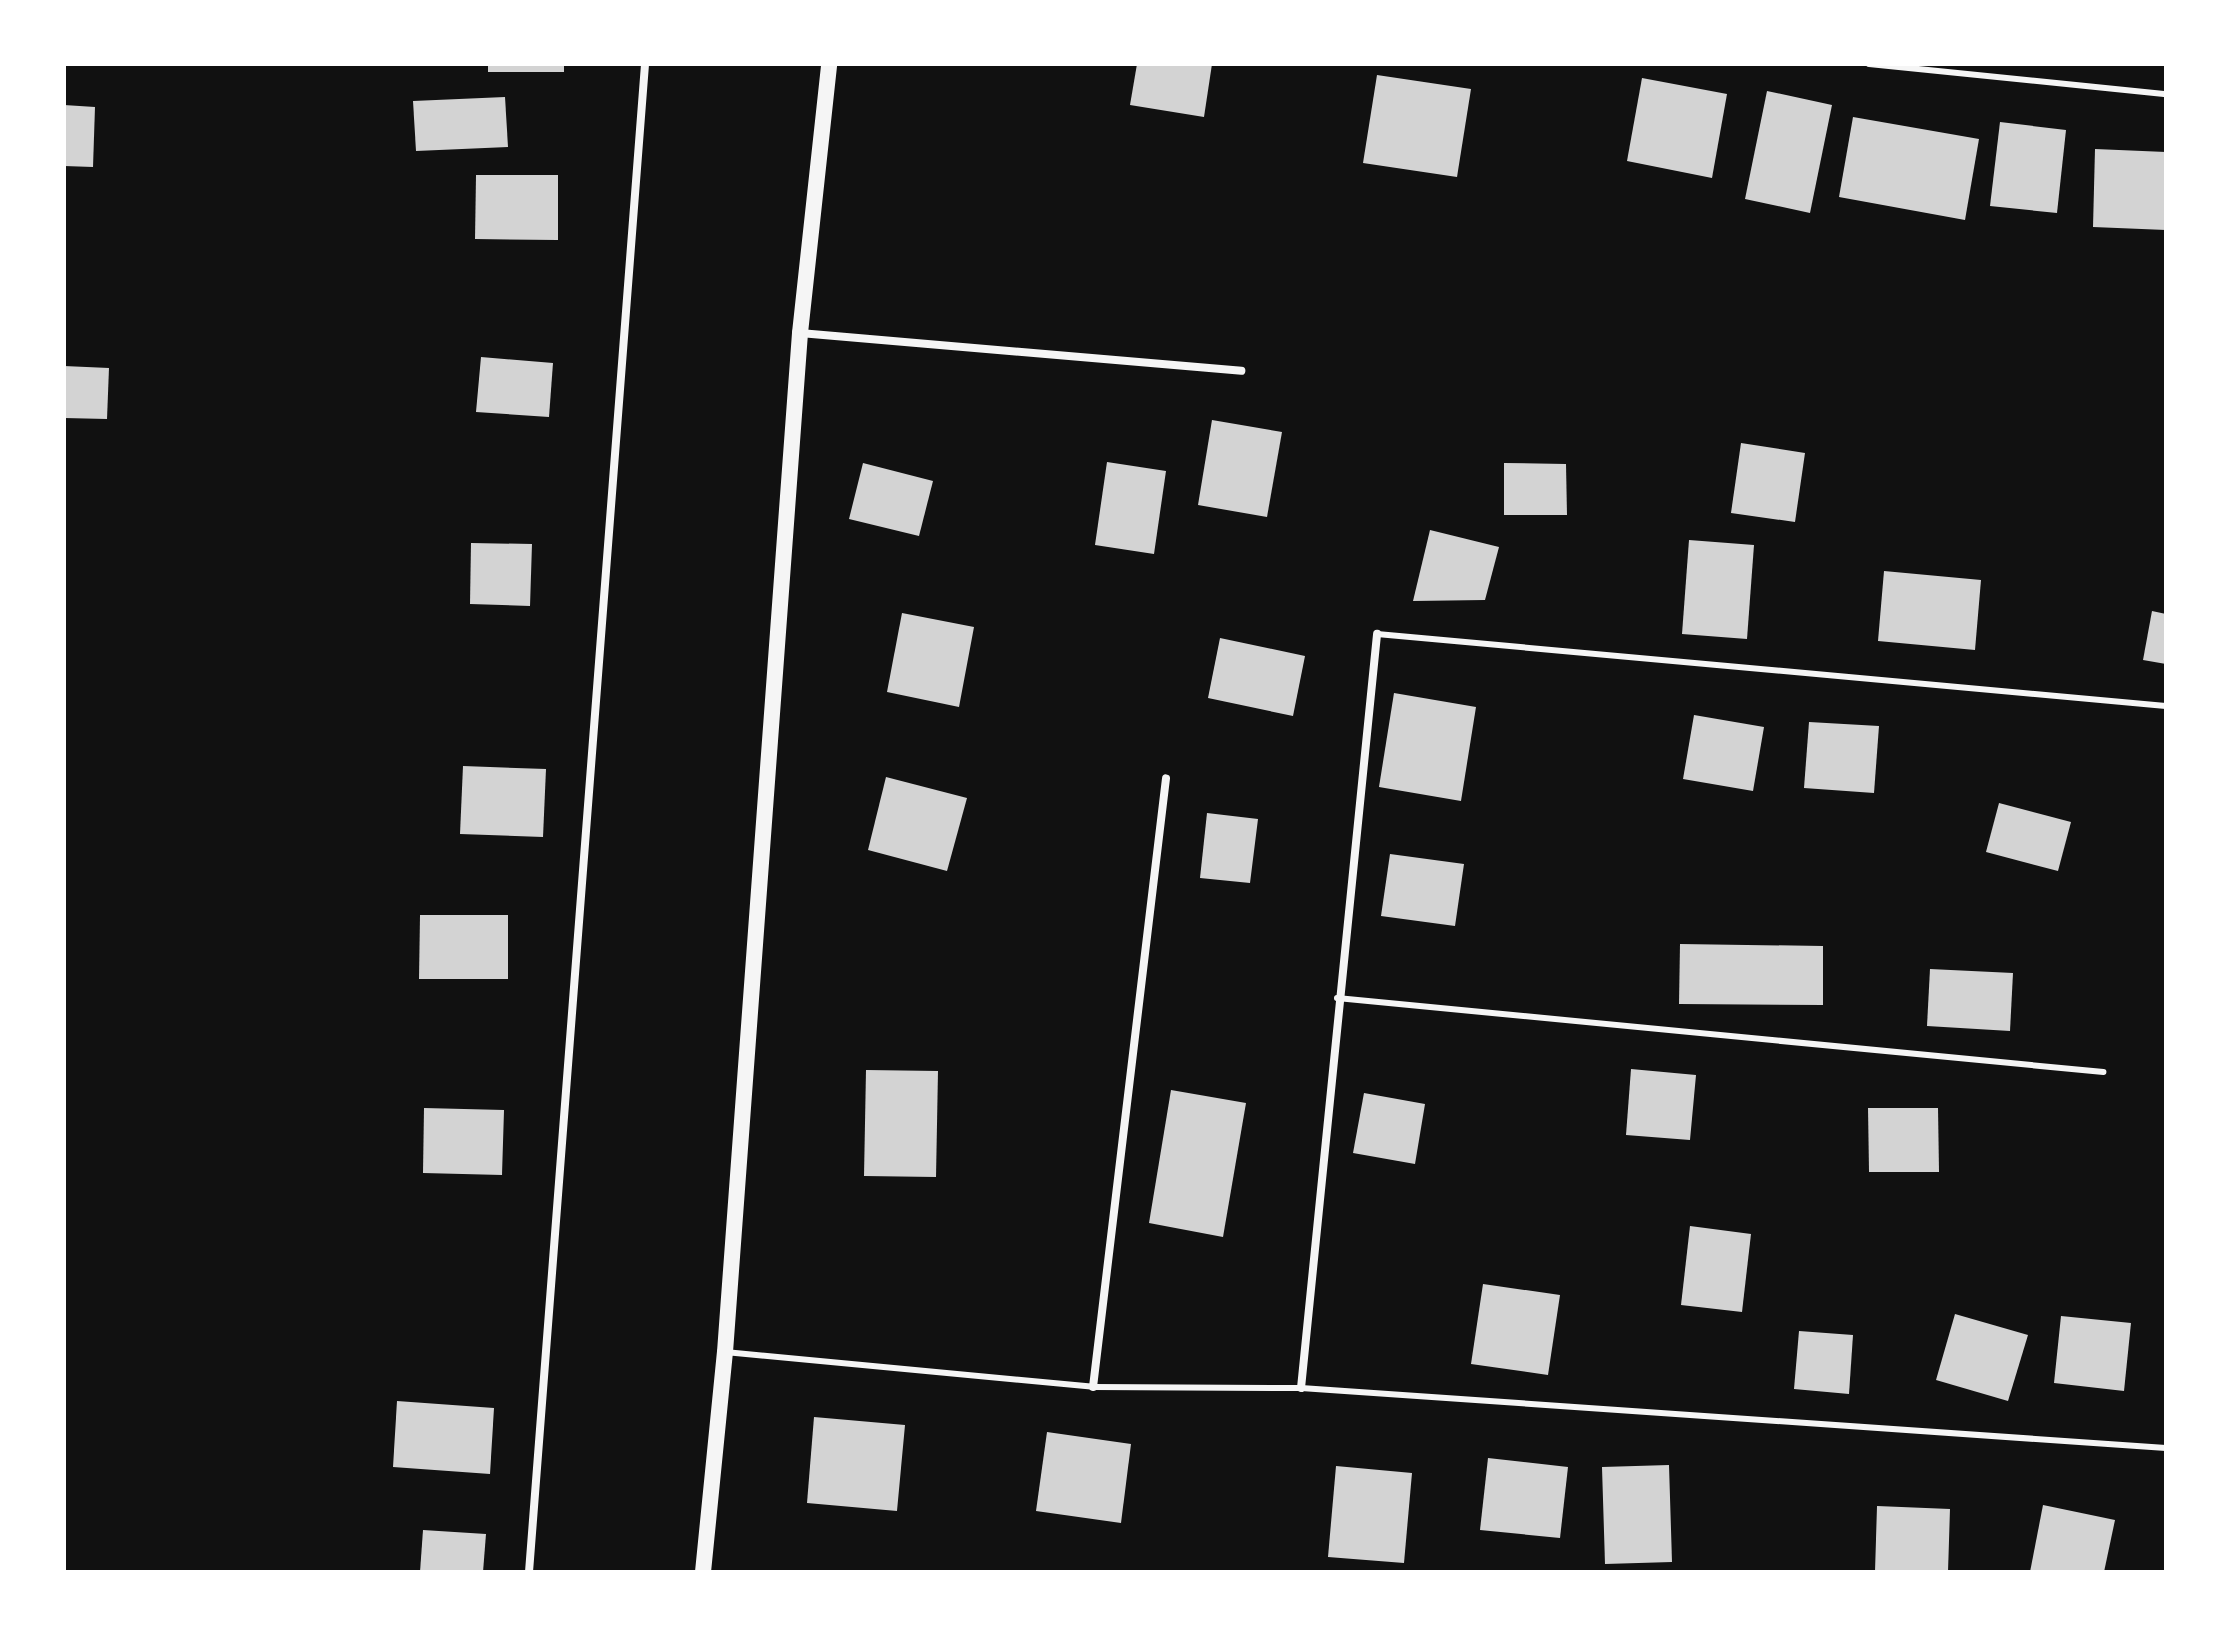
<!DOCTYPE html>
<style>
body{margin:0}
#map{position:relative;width:2230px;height:1636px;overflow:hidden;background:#111;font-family:Barlow,sans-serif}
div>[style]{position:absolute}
.building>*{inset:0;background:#d3d3d3}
.service>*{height:6px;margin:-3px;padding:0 3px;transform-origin:3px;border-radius:3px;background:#f5f5f5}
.minor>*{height:8px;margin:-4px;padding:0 4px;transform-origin:4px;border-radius:4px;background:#f5f5f5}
.secondary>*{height:16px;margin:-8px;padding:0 8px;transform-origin:8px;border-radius:8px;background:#f5f5f5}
span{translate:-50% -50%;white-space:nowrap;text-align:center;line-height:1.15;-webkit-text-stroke:8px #fff;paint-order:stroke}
.frame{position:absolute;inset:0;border:66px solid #fff;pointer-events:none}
</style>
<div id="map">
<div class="building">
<div style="clip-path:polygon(488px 64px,564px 64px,564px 72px,488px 72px)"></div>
<div style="clip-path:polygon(1137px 64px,1212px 64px,1204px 117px,1130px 105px)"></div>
<div style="clip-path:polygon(1377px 75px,1471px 89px,1457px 177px,1363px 163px)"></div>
<div style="clip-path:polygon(1642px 78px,1727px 94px,1712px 178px,1627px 161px)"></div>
<div style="clip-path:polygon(1767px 91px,1832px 105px,1810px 213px,1745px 199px)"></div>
<div style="clip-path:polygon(505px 97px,508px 147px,416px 151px,413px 101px)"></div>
<div style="clip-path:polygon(64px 105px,95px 107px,93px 167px,64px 166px)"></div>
<div style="clip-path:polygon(1853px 117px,1979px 139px,1965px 220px,1839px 197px)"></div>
<div style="clip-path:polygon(2000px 122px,2066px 130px,2057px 213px,1990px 206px)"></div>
<div style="clip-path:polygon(2095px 149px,2166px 152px,2166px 230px,2093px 227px)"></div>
<div style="clip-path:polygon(476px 175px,558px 175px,558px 240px,475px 239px)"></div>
<div style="clip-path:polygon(481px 357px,553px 363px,549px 417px,476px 412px)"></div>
<div style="clip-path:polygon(64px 366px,109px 368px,107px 419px,64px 418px)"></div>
<div style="clip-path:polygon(1212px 420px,1282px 432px,1267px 517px,1198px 505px)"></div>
<div style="clip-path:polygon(1741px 443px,1805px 453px,1795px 522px,1731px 513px)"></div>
<div style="clip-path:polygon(1107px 462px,1166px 471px,1154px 554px,1095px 545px)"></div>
<div style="clip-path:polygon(863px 463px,933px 481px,919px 536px,849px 519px)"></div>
<div style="clip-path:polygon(1504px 463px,1566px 464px,1567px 515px,1504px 515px)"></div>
<div style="clip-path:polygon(1430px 530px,1499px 547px,1485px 600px,1413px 601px)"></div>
<div style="clip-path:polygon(1689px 540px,1754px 545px,1747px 639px,1682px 634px)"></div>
<div style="clip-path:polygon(471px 543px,532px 544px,530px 606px,470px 604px)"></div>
<div style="clip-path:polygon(1884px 571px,1981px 580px,1975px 650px,1878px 641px)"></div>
<div style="clip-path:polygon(2152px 611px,2166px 614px,2166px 664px,2143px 660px)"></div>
<div style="clip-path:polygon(902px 613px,974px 627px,959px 707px,887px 692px)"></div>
<div style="clip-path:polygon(1220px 638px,1305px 656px,1293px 716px,1208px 698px)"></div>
<div style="clip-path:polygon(1394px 693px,1476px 707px,1461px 801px,1379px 787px)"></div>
<div style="clip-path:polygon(1694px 715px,1764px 727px,1753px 791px,1683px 779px)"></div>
<div style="clip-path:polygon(1809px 722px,1879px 726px,1874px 793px,1804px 788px)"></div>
<div style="clip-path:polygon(463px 766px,546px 769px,543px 837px,460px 834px)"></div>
<div style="clip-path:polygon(886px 777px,967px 798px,947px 871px,868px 850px)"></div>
<div style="clip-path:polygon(1999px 803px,2071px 822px,2058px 871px,1986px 852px)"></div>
<div style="clip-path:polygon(1207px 813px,1258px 819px,1250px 883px,1200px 878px)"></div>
<div style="clip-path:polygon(1390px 854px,1464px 864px,1455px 926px,1381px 916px)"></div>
<div style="clip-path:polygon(420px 915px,508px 915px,508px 979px,419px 979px)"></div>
<div style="clip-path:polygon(1680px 944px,1823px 946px,1823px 1005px,1679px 1004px)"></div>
<div style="clip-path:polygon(1930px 969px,2013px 973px,2010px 1031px,1927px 1026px)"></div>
<div style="clip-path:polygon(1631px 1069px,1696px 1075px,1690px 1140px,1626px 1135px)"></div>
<div style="clip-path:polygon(866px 1070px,938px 1071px,936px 1177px,864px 1176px)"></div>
<div style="clip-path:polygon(1171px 1090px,1246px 1103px,1223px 1237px,1149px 1223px)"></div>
<div style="clip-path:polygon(1364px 1093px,1425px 1104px,1415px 1164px,1353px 1153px)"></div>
<div style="clip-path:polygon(424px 1108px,504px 1110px,502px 1175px,423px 1173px)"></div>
<div style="clip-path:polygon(1868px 1108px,1938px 1108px,1939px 1172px,1869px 1172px)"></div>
<div style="clip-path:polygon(1690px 1226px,1751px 1234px,1742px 1312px,1681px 1305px)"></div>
<div style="clip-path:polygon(1483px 1284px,1560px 1295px,1548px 1375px,1471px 1364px)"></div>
<div style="clip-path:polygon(1955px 1314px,2028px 1335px,2008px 1401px,1936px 1380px)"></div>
<div style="clip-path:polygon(2061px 1316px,2131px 1323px,2124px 1391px,2054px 1383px)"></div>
<div style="clip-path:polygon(1799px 1331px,1853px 1335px,1849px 1394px,1794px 1389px)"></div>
<div style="clip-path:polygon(397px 1401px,494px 1408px,490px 1474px,393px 1467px)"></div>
<div style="clip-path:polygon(814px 1417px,905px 1425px,897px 1511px,807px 1503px)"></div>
<div style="clip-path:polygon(1047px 1432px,1131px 1444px,1121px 1523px,1036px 1511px)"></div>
<div style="clip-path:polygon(1488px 1458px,1568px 1467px,1560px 1538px,1480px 1530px)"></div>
<div style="clip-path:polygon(1669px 1465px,1672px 1562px,1605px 1564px,1602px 1467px)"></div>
<div style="clip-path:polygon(1336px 1466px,1412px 1473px,1404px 1563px,1328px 1557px)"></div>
<div style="clip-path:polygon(2043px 1505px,2115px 1520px,2104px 1572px,2030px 1572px)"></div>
<div style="clip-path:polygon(1877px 1506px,1950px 1509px,1948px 1572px,1875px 1572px)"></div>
<div style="clip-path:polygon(423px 1530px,486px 1534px,483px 1572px,420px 1572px)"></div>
</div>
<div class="service">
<div style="left:1869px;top:64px;width:299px;rotate:5.8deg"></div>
<div style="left:1377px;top:634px;width:792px;rotate:5.21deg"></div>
<div style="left:1337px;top:998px;width:770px;rotate:5.52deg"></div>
<div style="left:725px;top:1352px;width:370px;rotate:5.4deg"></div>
<div style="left:1093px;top:1387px;width:208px;rotate:0.3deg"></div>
<div style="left:1301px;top:1388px;width:867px;rotate:3.97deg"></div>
</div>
<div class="minor">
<div style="left:800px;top:333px;width:443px;rotate:4.9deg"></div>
<div style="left:1093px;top:1387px;width:613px;rotate:-83.16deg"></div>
<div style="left:1301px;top:1388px;width:758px;rotate:-84.24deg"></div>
<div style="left:529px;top:1572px;width:1512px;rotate:-85.6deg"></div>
</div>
<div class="secondary">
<div style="left:703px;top:1572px;width:221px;rotate:-84.3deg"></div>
<div style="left:725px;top:1352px;width:1022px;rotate:-85.79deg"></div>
<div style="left:800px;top:333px;width:271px;rotate:-83.8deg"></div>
</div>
<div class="frame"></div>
</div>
